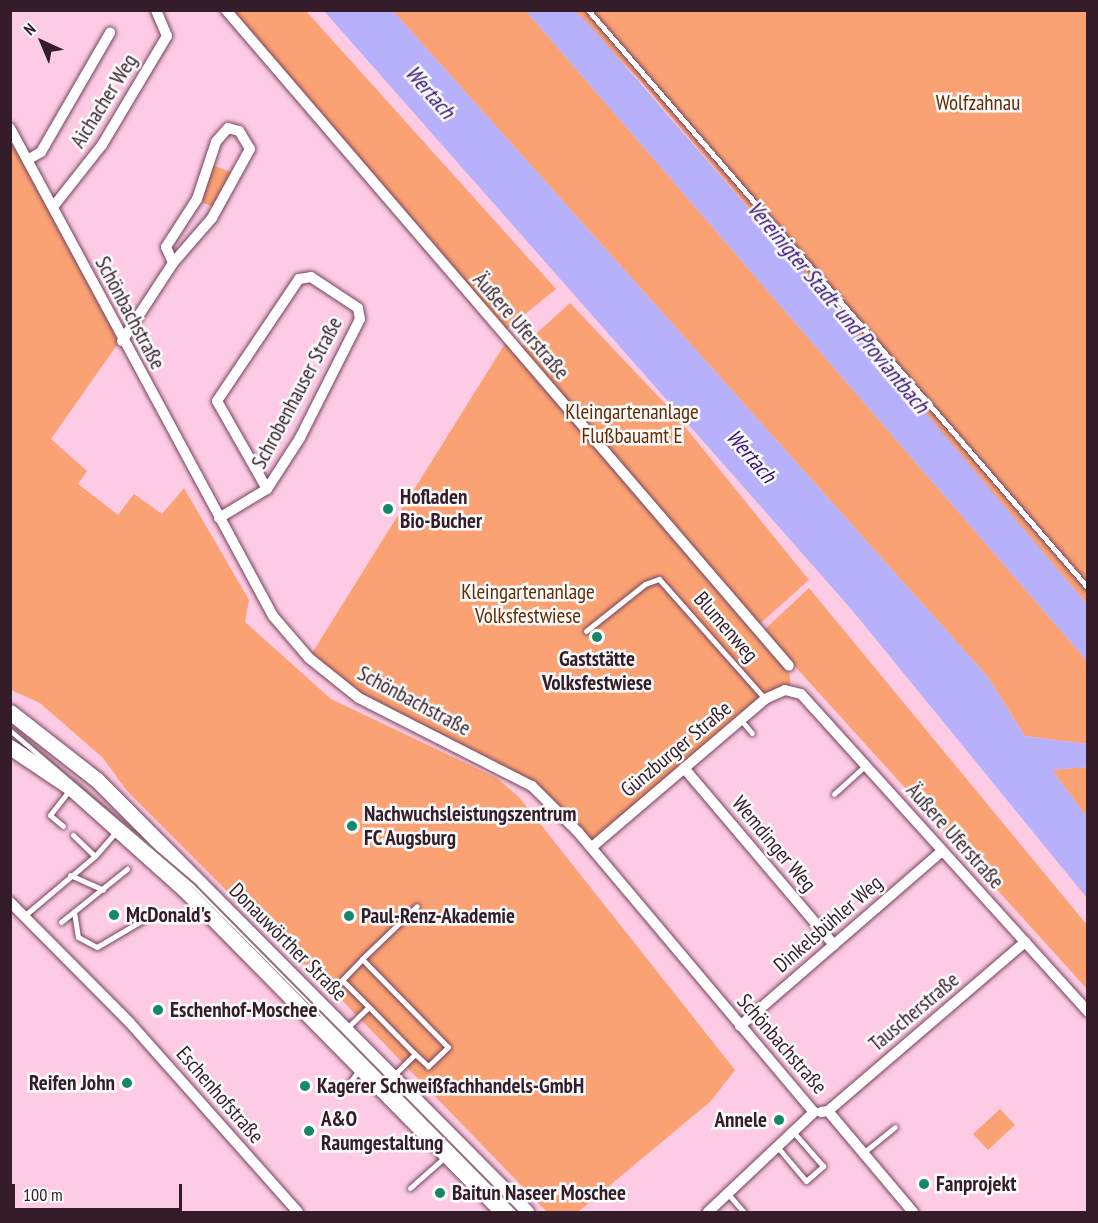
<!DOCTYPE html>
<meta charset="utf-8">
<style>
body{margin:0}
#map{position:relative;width:1098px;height:1223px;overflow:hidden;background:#fdcbe3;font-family:"PT Sans Narrow",sans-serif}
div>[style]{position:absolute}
.green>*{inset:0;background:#fba274}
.water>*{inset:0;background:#b7b0fa}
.roads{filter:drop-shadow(0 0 2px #75425d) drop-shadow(0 0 2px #75425d)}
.lane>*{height:5px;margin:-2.5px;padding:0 2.5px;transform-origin:2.5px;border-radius:2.5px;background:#fff}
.street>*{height:10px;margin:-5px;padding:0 5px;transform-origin:5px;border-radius:5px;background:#fff}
.secondary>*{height:15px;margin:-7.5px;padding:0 7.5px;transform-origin:7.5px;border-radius:7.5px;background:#fff}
.tram>*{height:1.5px;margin:-0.75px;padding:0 0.75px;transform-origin:0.75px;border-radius:0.75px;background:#926f80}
.dots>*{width:16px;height:16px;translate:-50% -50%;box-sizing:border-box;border:3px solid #fcfcfc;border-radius:50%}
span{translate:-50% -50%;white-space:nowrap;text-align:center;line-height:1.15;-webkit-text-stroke:5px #fcfcfc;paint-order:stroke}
.street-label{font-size:21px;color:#341d29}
.park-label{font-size:21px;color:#642a03}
.poi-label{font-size:21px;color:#341d29;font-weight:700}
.left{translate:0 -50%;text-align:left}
.right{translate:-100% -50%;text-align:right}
.water-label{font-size:22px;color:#35137c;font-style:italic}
.frame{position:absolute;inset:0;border:12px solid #341d29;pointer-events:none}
.north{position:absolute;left:12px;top:12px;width:60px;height:60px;-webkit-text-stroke:4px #fcfcfc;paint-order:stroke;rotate:316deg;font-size:16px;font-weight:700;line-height:24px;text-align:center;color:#341d29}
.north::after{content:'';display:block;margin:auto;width:21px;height:27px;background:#341d29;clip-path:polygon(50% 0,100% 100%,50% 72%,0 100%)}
.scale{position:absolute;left:12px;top:1184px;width:170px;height:27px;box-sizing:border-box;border:3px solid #341d29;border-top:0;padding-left:8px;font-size:18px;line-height:21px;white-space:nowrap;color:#341d29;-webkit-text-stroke:4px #fcfcfc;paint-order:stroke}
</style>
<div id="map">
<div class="green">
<div style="clip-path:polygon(226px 11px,306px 11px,556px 289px,502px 333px)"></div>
<div style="clip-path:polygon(393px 11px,526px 11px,1087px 661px,1087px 744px,1025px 736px,987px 676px)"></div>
<div style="clip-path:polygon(574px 11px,1087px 11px,1087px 604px,643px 84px)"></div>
<div style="clip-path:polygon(10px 128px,119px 342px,51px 439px,87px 471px,78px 484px,118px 515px,134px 494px,162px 514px,184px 488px,249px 600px,245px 622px,331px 699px,497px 778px,519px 797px,735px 1070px,711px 1101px,578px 1212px,547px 1212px,309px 966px,299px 963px,127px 791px,103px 758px,40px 703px,11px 690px)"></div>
<div style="clip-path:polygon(212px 165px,233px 173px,214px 207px,198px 201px)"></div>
<div style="clip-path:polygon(570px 303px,672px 411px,809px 580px,755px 628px,789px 666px,791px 691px,777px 692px,592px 847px,532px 786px,359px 698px,309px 658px,508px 339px,518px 350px)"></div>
<div style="clip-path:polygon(809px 588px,1087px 925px,1087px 989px,763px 631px)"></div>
<div style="clip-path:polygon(1087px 767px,1087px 817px,1052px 770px)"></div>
<div style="clip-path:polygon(1000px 1109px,1015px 1125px,988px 1150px,973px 1134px)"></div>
</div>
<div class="water">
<div style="clip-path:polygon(324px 11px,393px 11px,987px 676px,1025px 736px,1087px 744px,1087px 767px,1052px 770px,1087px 817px,1087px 898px,852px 610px)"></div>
<div style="clip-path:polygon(526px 11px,574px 11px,586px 21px,903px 386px,1087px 604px,1087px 661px)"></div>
</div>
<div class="roads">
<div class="lane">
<div style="left:588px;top:10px;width:764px;rotate:49.14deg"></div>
<div style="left:586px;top:631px;width:75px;rotate:-38.5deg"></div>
<div style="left:645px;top:584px;width:15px;rotate:-20deg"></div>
<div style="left:659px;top:579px;width:160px;rotate:48.5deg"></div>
<div style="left:741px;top:720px;width:17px;rotate:50deg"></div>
<div style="left:10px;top:730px;width:235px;rotate:40.5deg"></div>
<div style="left:834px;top:794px;width:43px;rotate:-42.2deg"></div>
<div style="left:63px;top:826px;width:17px;rotate:-140deg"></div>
<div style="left:50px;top:815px;width:33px;rotate:-52deg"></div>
<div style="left:73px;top:835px;width:30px;rotate:44deg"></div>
<div style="left:95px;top:856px;width:32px;rotate:-49deg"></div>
<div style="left:70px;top:875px;width:36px;rotate:24deg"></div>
<div style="left:74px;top:912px;width:25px;rotate:81deg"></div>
<div style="left:78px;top:937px;width:21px;rotate:28deg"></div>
<div style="left:97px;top:947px;width:57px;rotate:-30.6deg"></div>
<div style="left:24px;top:916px;width:93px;rotate:-40.2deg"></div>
<div style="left:61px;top:922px;width:85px;rotate:-38.8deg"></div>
<div style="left:362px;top:959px;width:76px;rotate:-43.9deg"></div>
<div style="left:369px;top:1007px;width:66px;rotate:45.6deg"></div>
<div style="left:322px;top:1017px;width:274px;rotate:45.3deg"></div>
<div style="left:347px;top:1028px;width:30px;rotate:-44deg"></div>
<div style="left:369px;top:1007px;width:38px;rotate:-135deg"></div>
<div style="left:342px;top:980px;width:29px;rotate:-46deg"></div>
<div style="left:362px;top:959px;width:123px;rotate:45.7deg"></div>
<div style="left:448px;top:1047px;width:28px;rotate:136deg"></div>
<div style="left:428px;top:1066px;width:18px;rotate:-137deg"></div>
<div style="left:415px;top:1054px;width:30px;rotate:135deg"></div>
<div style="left:349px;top:1084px;width:19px;rotate:-55deg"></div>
<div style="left:780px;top:1150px;width:40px;rotate:50deg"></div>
<div style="left:806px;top:1181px;width:23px;rotate:-41deg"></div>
<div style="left:823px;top:1166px;width:41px;rotate:-131.1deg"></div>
<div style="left:863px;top:1153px;width:41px;rotate:-39.1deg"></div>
<div style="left:410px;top:1188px;width:48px;rotate:-41.6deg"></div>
<div style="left:729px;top:1195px;width:23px;rotate:49deg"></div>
</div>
<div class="street">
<div style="left:226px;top:10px;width:864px;rotate:49.36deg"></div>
<div style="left:10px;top:128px;width:554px;rotate:61.68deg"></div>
<div style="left:273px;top:616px;width:55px;rotate:49.4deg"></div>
<div style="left:309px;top:658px;width:64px;rotate:38.7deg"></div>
<div style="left:359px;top:698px;width:194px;rotate:27deg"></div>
<div style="left:532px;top:786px;width:65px;rotate:45deg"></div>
<div style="left:578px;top:832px;width:366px;rotate:49.9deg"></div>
<div style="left:29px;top:159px;width:14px;rotate:-30deg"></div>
<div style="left:41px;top:152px;width:138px;rotate:-59.9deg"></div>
<div style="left:53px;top:207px;width:79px;rotate:-51.7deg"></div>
<div style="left:102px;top:145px;width:127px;rotate:-59.2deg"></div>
<div style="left:167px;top:36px;width:28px;rotate:-113deg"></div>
<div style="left:122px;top:341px;width:93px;rotate:-56.8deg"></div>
<div style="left:173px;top:263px;width:60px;rotate:-49.1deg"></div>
<div style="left:212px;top:218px;width:79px;rotate:-61.2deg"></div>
<div style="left:250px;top:149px;width:21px;rotate:-121deg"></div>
<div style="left:239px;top:131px;width:11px;rotate:-165deg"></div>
<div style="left:228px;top:128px;width:18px;rotate:131deg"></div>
<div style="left:216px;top:142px;width:60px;rotate:108.4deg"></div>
<div style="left:197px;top:199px;width:57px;rotate:122.9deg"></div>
<div style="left:166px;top:247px;width:17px;rotate:66deg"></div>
<div style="left:219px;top:518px;width:56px;rotate:-31.1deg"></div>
<div style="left:267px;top:489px;width:101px;rotate:-119.6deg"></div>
<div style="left:217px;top:401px;width:147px;rotate:-56.1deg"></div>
<div style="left:299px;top:279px;width:12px;rotate:-9deg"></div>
<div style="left:311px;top:277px;width:56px;rotate:33.4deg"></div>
<div style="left:358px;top:308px;width:11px;rotate:80deg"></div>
<div style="left:360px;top:319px;width:133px;rotate:116.8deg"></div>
<div style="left:300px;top:438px;width:61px;rotate:122.9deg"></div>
<div style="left:684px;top:768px;width:232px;rotate:49.7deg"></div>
<div style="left:592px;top:847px;width:228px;rotate:-40.5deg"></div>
<div style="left:765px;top:699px;width:22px;rotate:-24deg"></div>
<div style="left:785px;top:690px;width:16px;rotate:14deg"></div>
<div style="left:801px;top:694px;width:428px;rotate:47.9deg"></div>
<div style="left:10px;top:902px;width:170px;rotate:45.2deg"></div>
<div style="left:130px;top:1023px;width:253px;rotate:48.4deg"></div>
<div style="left:740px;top:1026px;width:267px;rotate:-40.9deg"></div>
<div style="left:828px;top:1111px;width:260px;rotate:-40.6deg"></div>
<div style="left:821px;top:1112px;width:7px;rotate:-8deg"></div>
<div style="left:828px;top:1111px;width:132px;rotate:49.9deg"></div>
<div style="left:708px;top:1212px;width:146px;rotate:-43.3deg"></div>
</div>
<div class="secondary">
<div style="left:10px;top:712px;width:110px;rotate:38deg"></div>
<div style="left:97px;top:780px;width:609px;rotate:45.2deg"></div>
<div style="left:10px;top:747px;width:73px;rotate:33.9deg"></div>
<div style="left:71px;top:788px;width:152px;rotate:41.8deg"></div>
<div style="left:184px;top:889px;width:454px;rotate:45.4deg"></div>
</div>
</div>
<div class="tram">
<div style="left:10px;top:726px;width:245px;rotate:40.5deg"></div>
<div style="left:196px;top:885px;width:460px;rotate:45.4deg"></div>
</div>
<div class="dots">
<div style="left:388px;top:509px;background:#148868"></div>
<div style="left:597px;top:637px;background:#148868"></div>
<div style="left:352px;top:826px;background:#148868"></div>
<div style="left:114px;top:915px;background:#148868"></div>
<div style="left:349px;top:916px;background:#148868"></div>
<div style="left:158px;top:1010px;background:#148868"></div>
<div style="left:127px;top:1083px;background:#148868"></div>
<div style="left:305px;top:1086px;background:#148868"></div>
<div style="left:779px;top:1120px;background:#148868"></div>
<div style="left:309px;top:1131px;background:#148868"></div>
<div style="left:924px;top:1184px;background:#148868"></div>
<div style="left:440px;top:1193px;background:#148868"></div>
</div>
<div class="street-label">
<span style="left:104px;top:101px;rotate:-58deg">Aichacher Weg</span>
<span style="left:130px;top:313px;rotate:62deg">Schönbachstraße</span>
<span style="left:521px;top:326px;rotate:49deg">Äußere Uferstraße</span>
<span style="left:297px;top:393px;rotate:-62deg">Schrobenhauser Straße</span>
<span style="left:726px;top:627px;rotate:49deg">Blumenweg</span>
<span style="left:414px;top:701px;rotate:28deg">Schönbachstraße</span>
<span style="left:676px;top:749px;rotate:-40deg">Günzburger Straße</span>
<span style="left:955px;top:836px;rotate:48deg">Äußere Uferstraße</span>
<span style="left:774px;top:844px;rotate:50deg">Wemdinger Weg</span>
<span style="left:828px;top:924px;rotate:-41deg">Dinkelsbühler Weg</span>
<span style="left:288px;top:942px;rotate:45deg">Donauwörther Straße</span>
<span style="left:914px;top:1012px;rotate:-40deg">Tauscherstraße</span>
<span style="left:782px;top:1044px;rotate:49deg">Schönbachstraße</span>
<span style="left:220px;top:1095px;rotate:49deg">Eschenhofstraße</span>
</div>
<div class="park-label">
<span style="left:978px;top:103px">Wolfzahnau</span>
<span style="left:632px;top:424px">Kleingartenanlage<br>Flußbauamt E</span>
<span style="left:528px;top:604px">Kleingartenanlage<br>Volksfestwiese</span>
</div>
<div class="poi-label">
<span class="left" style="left:400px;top:509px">Hofladen<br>Bio-Bucher</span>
<span style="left:597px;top:671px">Gaststätte<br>Volksfestwiese</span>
<span class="left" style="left:364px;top:826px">Nachwuchsleistungszentrum<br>FC Augsburg</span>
<span class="left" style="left:126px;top:915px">McDonald's</span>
<span class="left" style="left:361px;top:916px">Paul-Renz-Akademie</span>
<span class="left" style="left:170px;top:1010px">Eschenhof-Moschee</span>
<span class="right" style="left:115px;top:1083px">Reifen John</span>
<span class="left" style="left:317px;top:1086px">Kagerer Schweißfachhandels-GmbH</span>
<span class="left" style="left:321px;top:1131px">A&amp;O<br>Raumgestaltung</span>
<span class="right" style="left:767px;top:1120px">Annele</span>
<span class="left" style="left:936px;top:1184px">Fanprojekt</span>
<span class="left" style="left:452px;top:1193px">Baitun Naseer Moschee</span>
</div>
<div class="water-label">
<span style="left:430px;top:92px;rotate:49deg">Wertach</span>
<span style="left:838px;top:307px;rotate:50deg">Vereinigter Stadt- und Proviantbach</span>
<span style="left:751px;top:456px;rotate:49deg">Wertach</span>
</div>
<div class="frame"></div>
<div class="north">N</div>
<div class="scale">100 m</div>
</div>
